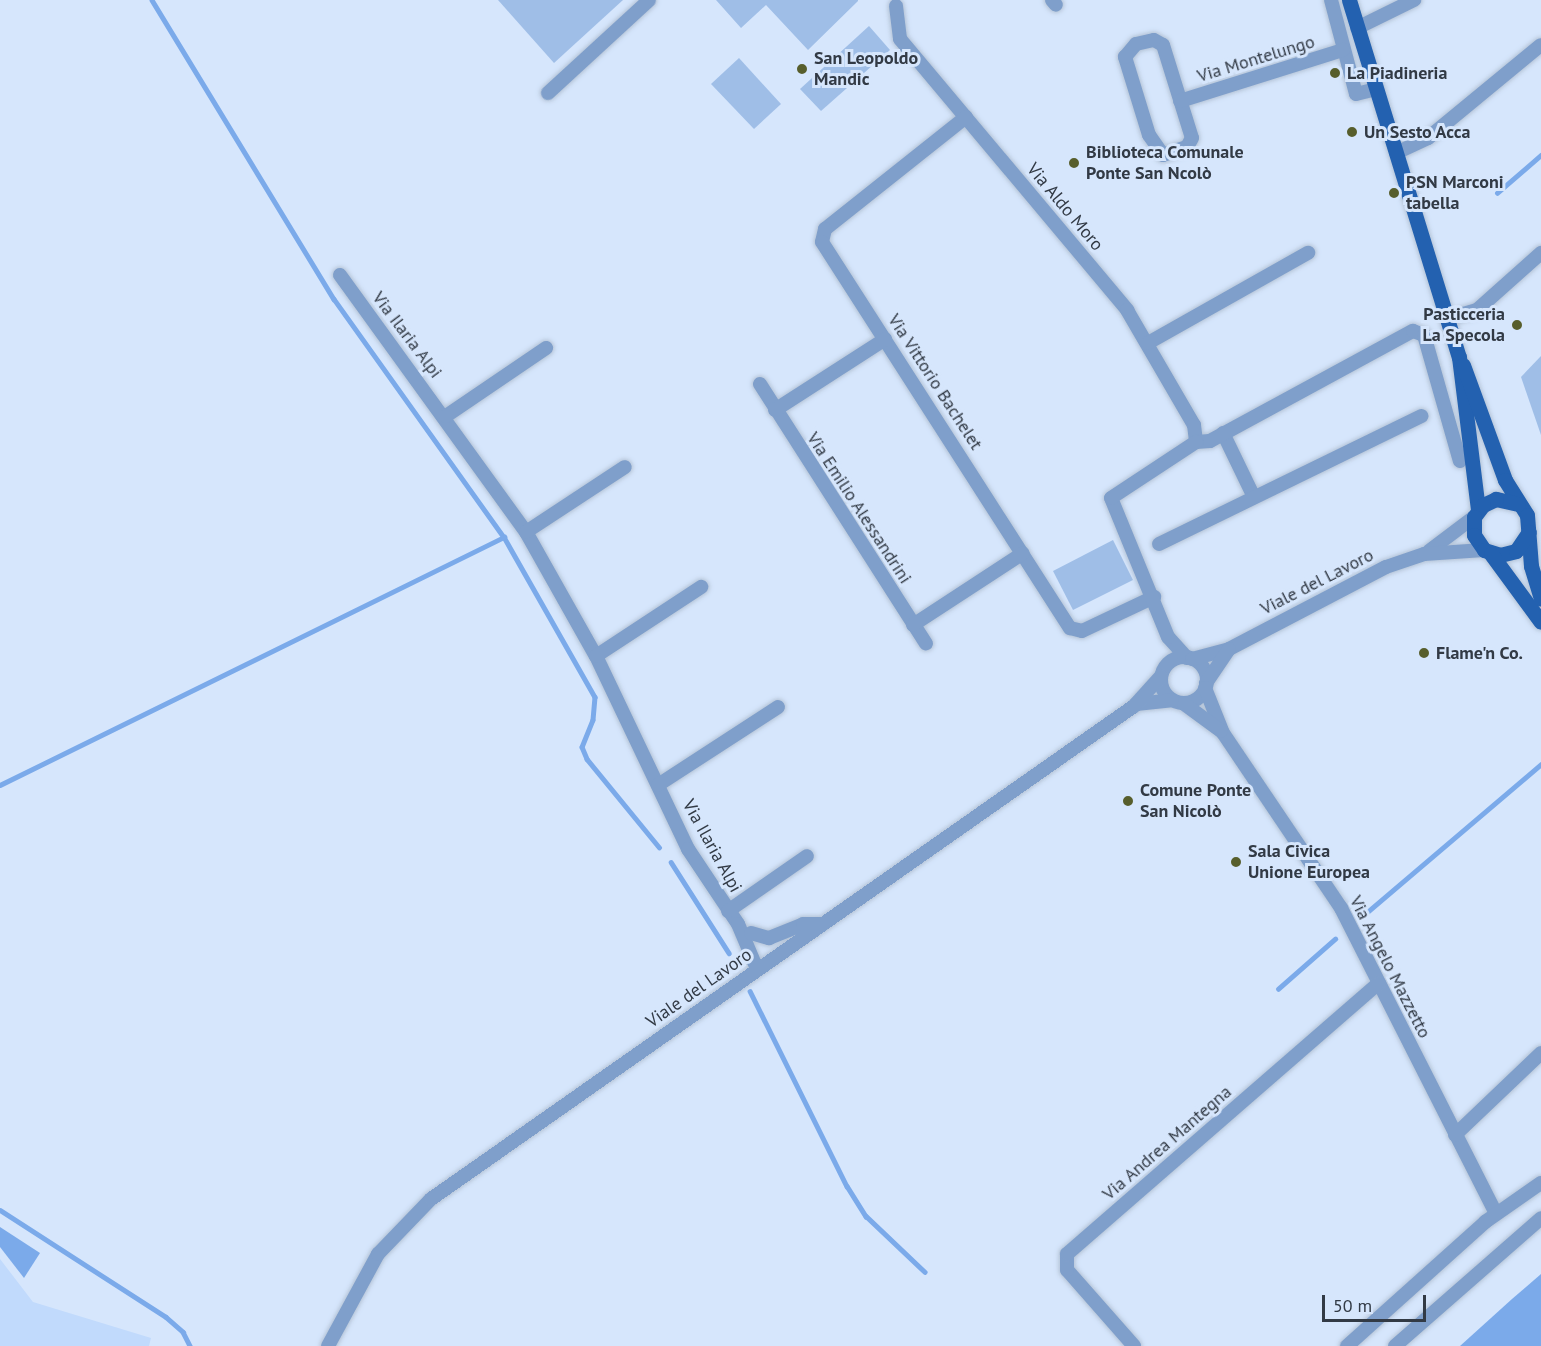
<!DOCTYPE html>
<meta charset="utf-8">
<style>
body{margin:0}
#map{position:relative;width:1541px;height:1346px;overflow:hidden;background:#d6e6fc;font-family:"PT Sans",sans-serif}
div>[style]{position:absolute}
.built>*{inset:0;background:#c1dafc}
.green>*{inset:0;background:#9fbee7}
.water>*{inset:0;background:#7baaea}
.stream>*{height:4.5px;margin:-2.25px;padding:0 2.25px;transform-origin:2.25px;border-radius:2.25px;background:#7baaea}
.roads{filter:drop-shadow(0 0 2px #b5c4d7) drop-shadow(0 0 2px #b5c4d7)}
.minor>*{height:14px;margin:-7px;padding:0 7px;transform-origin:7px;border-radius:7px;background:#7f9fcb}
.minor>.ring{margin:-7px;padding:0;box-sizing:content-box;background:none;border:14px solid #7f9fcb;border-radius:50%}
.major>*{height:15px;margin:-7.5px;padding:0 7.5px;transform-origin:7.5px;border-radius:7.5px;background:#2361b0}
.dots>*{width:16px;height:16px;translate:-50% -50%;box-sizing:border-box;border:3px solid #d6e6fc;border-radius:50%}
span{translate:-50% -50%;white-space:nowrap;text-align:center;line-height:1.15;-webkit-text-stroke:6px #d6e6fc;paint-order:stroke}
.poi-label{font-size:18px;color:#323a45;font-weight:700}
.left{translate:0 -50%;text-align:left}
.right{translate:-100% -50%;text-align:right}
.street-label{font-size:18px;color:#323a45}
.scale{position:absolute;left:1322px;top:1295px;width:104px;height:27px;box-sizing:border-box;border:3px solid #323a45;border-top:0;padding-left:8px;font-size:18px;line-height:21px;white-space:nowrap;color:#323a45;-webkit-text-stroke:4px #d6e6fc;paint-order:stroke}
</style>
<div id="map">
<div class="built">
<div style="clip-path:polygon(0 1259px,33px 1302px,151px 1338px,149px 1346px,0 1346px)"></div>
</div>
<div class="green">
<div style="clip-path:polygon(498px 0,623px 0,554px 63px)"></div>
<div style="clip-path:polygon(716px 0,858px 0,858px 1px,808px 50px,766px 5px,741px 28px)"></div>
<div style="clip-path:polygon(869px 26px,890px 50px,821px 111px,800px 89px)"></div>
<div style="clip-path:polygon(739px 58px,781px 104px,754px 129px,711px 84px)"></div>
<div style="clip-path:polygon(1541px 356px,1541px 435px,1521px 377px)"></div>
<div style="clip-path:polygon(1113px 540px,1133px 580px,1073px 610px,1053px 571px)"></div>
</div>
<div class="water">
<div style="clip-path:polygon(0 1227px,40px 1253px,24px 1278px,0 1247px)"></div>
<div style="clip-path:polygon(1541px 1274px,1541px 1346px,1460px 1346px,1512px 1299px)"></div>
</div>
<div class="stream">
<div style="left:152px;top:0;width:350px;rotate:58.7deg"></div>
<div style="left:334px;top:299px;width:292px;rotate:54.5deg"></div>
<div style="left:504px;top:537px;width:184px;rotate:60.4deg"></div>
<div style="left:595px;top:697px;width:23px;rotate:95deg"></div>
<div style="left:593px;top:720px;width:29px;rotate:112deg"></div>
<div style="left:582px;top:747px;width:13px;rotate:67deg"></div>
<div style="left:587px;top:759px;width:114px;rotate:50.7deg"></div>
<div style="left:1497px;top:193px;width:58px;rotate:-40.8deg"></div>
<div style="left:0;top:785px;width:562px;rotate:-26.2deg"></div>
<div style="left:671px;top:862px;width:108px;rotate:57.5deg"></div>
<div style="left:1365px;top:914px;width:231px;rotate:-40.4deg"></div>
<div style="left:1278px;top:989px;width:76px;rotate:-41.3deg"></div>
<div style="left:750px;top:991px;width:218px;rotate:63.6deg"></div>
<div style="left:847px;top:1186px;width:36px;rotate:58deg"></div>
<div style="left:866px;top:1216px;width:81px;rotate:43.5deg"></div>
<div style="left:0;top:1210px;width:197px;rotate:32.8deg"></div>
<div style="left:166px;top:1317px;width:23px;rotate:41deg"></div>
<div style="left:183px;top:1332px;width:16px;rotate:63deg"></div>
</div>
<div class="roads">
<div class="minor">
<div style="left:1052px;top:0;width:6px;rotate:51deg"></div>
<div style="left:1331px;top:0;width:97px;rotate:75.1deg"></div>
<div style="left:1356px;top:94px;width:21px;rotate:-14deg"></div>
<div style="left:896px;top:6px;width:33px;rotate:83deg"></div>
<div style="left:900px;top:39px;width:354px;rotate:50deg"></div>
<div style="left:1127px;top:310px;width:133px;rotate:59.8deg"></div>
<div style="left:1194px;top:425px;width:17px;rotate:83deg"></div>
<div style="left:1357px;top:28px;width:64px;rotate:-26.2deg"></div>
<div style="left:1154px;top:40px;width:10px;rotate:29deg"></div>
<div style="left:1163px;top:45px;width:97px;rotate:72.7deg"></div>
<div style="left:1192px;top:138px;width:10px;rotate:119deg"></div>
<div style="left:1187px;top:147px;width:25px;rotate:162deg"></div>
<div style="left:1163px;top:155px;width:24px;rotate:-125deg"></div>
<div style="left:1149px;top:135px;width:82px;rotate:-107.1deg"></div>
<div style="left:1125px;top:57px;width:17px;rotate:-50deg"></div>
<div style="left:1136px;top:44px;width:18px;rotate:-13deg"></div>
<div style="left:548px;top:93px;width:137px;rotate:-42.6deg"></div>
<div style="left:1180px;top:101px;width:171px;rotate:-17.4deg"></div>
<div style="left:966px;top:117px;width:180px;rotate:141.5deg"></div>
<div style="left:825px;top:229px;width:13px;rotate:103deg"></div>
<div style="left:822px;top:242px;width:459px;rotate:57.3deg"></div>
<div style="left:1070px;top:628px;width:12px;rotate:14deg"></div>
<div style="left:1082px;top:631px;width:80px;rotate:-25.3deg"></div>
<div style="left:1396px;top:153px;width:35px;rotate:-25deg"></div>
<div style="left:1428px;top:138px;width:146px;rotate:-39.5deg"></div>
<div style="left:340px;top:275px;width:317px;rotate:54.1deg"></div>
<div style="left:526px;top:532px;width:142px;rotate:60.6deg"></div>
<div style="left:596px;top:656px;width:214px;rotate:64.5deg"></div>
<div style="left:688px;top:849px;width:90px;rotate:56.3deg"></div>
<div style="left:738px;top:924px;width:49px;rotate:67.1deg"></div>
<div style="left:1449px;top:318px;width:29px;rotate:-16deg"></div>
<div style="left:1477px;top:310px;width:86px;rotate:-41.7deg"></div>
<div style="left:1148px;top:343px;width:184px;rotate:-29.4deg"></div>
<div style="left:760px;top:384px;width:308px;rotate:57.4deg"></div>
<div style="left:775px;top:410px;width:131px;rotate:-32.8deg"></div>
<div style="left:446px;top:416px;width:121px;rotate:-34.2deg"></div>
<div style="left:1223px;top:433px;width:71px;rotate:64.2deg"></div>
<div style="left:1196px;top:442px;width:14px;rotate:-4deg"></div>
<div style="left:1210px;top:441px;width:231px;rotate:-28.5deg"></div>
<div style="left:1413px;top:331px;width:12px;rotate:20deg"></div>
<div style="left:1424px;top:335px;width:131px;rotate:74.1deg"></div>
<div style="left:526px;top:532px;width:118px;rotate:-33.3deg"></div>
<div style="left:1159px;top:544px;width:292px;rotate:-26deg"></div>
<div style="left:1429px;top:551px;width:56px;rotate:-37.1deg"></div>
<div style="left:913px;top:625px;width:131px;rotate:-33.2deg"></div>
<div style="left:596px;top:656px;width:126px;rotate:-33.3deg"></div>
<div class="ring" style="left:1161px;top:657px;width:32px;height:32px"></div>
<div style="left:1187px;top:658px;width:28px;rotate:-132deg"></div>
<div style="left:1168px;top:637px;width:150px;rotate:-112.3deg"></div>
<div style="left:1111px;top:498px;width:102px;rotate:-33.4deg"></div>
<div style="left:1192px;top:659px;width:38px;rotate:-15deg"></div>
<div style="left:1229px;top:649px;width:177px;rotate:-27.6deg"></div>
<div style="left:1386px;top:567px;width:40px;rotate:-18.9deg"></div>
<div style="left:1424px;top:554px;width:60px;rotate:-3.8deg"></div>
<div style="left:1206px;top:683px;width:41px;rotate:-55.9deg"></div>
<div style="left:1205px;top:688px;width:48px;rotate:68.2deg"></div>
<div style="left:1223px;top:733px;width:211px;rotate:56deg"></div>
<div style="left:1341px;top:908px;width:342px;rotate:63.1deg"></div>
<div style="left:1183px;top:703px;width:47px;rotate:36.4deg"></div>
<div style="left:1136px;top:704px;width:36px;rotate:-6deg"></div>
<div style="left:658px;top:785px;width:143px;rotate:-33deg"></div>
<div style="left:728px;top:911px;width:96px;rotate:-34.8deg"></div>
<div style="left:751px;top:933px;width:19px;rotate:16deg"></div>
<div style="left:769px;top:938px;width:37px;rotate:-22deg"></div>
<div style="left:803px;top:924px;width:20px"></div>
<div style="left:1455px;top:1135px;width:119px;rotate:-43.6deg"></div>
<div style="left:328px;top:1346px;width:105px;rotate:-61.5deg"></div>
<div style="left:378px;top:1254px;width:76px;rotate:-46.1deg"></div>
<div style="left:431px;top:1199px;width:859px;rotate:-35.04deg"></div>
<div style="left:1134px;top:706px;width:40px;rotate:-48deg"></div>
<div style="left:1134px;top:1346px;width:101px;rotate:-131.4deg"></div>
<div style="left:1067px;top:1270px;width:16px;rotate:-90deg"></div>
<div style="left:1067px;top:1254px;width:413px;rotate:-41deg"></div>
<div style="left:1347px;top:1346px;width:186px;rotate:-41.9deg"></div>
<div style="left:1485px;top:1222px;width:68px;rotate:-34.9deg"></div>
<div style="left:1395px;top:1346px;width:194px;rotate:-41.2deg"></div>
</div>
<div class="major">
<div style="left:1349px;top:0;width:374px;rotate:72.9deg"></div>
<div style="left:1459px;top:357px;width:154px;rotate:82.9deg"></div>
<div style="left:1463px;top:365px;width:122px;rotate:69.9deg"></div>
<div style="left:1505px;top:480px;width:41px;rotate:57.8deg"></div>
<div style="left:1527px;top:515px;width:51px;rotate:85.5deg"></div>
<div style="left:1531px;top:566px;width:34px;rotate:73deg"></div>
<div style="left:1518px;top:504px;width:23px;rotate:-167deg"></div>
<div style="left:1496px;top:499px;width:14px;rotate:155deg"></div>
<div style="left:1483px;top:505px;width:15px;rotate:127deg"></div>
<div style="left:1474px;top:517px;width:18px;rotate:90deg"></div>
<div style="left:1474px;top:535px;width:18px;rotate:56deg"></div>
<div style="left:1484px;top:550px;width:17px;rotate:17deg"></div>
<div style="left:1500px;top:555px;width:16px;rotate:-14deg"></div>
<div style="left:1516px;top:551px;width:23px;rotate:-56deg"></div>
<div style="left:1491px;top:554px;width:84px;rotate:53.7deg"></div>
</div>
</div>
<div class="dots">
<div style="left:802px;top:69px;background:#575e2c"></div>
<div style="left:1335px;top:73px;background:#575e2c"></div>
<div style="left:1352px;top:132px;background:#575e2c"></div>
<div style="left:1074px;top:163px;background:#575e2c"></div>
<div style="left:1394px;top:193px;background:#575e2c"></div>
<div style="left:1517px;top:325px;background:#575e2c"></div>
<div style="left:1424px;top:653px;background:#575e2c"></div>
<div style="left:1128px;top:801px;background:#575e2c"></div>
<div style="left:1236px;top:862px;background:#575e2c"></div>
</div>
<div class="poi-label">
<span class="left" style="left:814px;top:69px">San Leopoldo<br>Mandic</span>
<span class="left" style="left:1347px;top:73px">La Piadineria</span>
<span class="left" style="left:1364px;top:132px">Un Sesto Acca</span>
<span class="left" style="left:1086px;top:163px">Biblioteca Comunale<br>Ponte San Ncolò</span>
<span class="left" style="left:1406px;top:193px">PSN Marconi<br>tabella</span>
<span class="right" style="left:1505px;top:325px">Pasticceria<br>La Specola</span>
<span class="left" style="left:1436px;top:653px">Flame'n Co.</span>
<span class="left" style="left:1140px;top:801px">Comune Ponte<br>San Nicolò</span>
<span class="left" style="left:1248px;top:862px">Sala Civica<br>Unione Europea</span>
</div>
<div class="street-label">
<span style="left:1256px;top:59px;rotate:-17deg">Via Montelungo</span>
<span style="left:1065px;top:207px;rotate:50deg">Via Aldo Moro</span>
<span style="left:407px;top:335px;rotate:53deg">Via Ilaria Alpi</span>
<span style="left:935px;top:382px;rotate:57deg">Via Vittorio Bachelet</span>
<span style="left:859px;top:508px;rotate:57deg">Via Emilio Alessandrini</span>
<span style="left:1317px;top:582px;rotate:-27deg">Viale del Lavoro</span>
<span style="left:712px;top:846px;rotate:61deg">Via Ilaria Alpi</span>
<span style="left:1390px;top:967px;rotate:63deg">Via Angelo Mazzetto</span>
<span style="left:699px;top:988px;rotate:-35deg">Viale del Lavoro</span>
<span style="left:1167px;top:1143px;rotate:-41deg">Via Andrea Mantegna</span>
</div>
<div class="scale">50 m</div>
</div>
